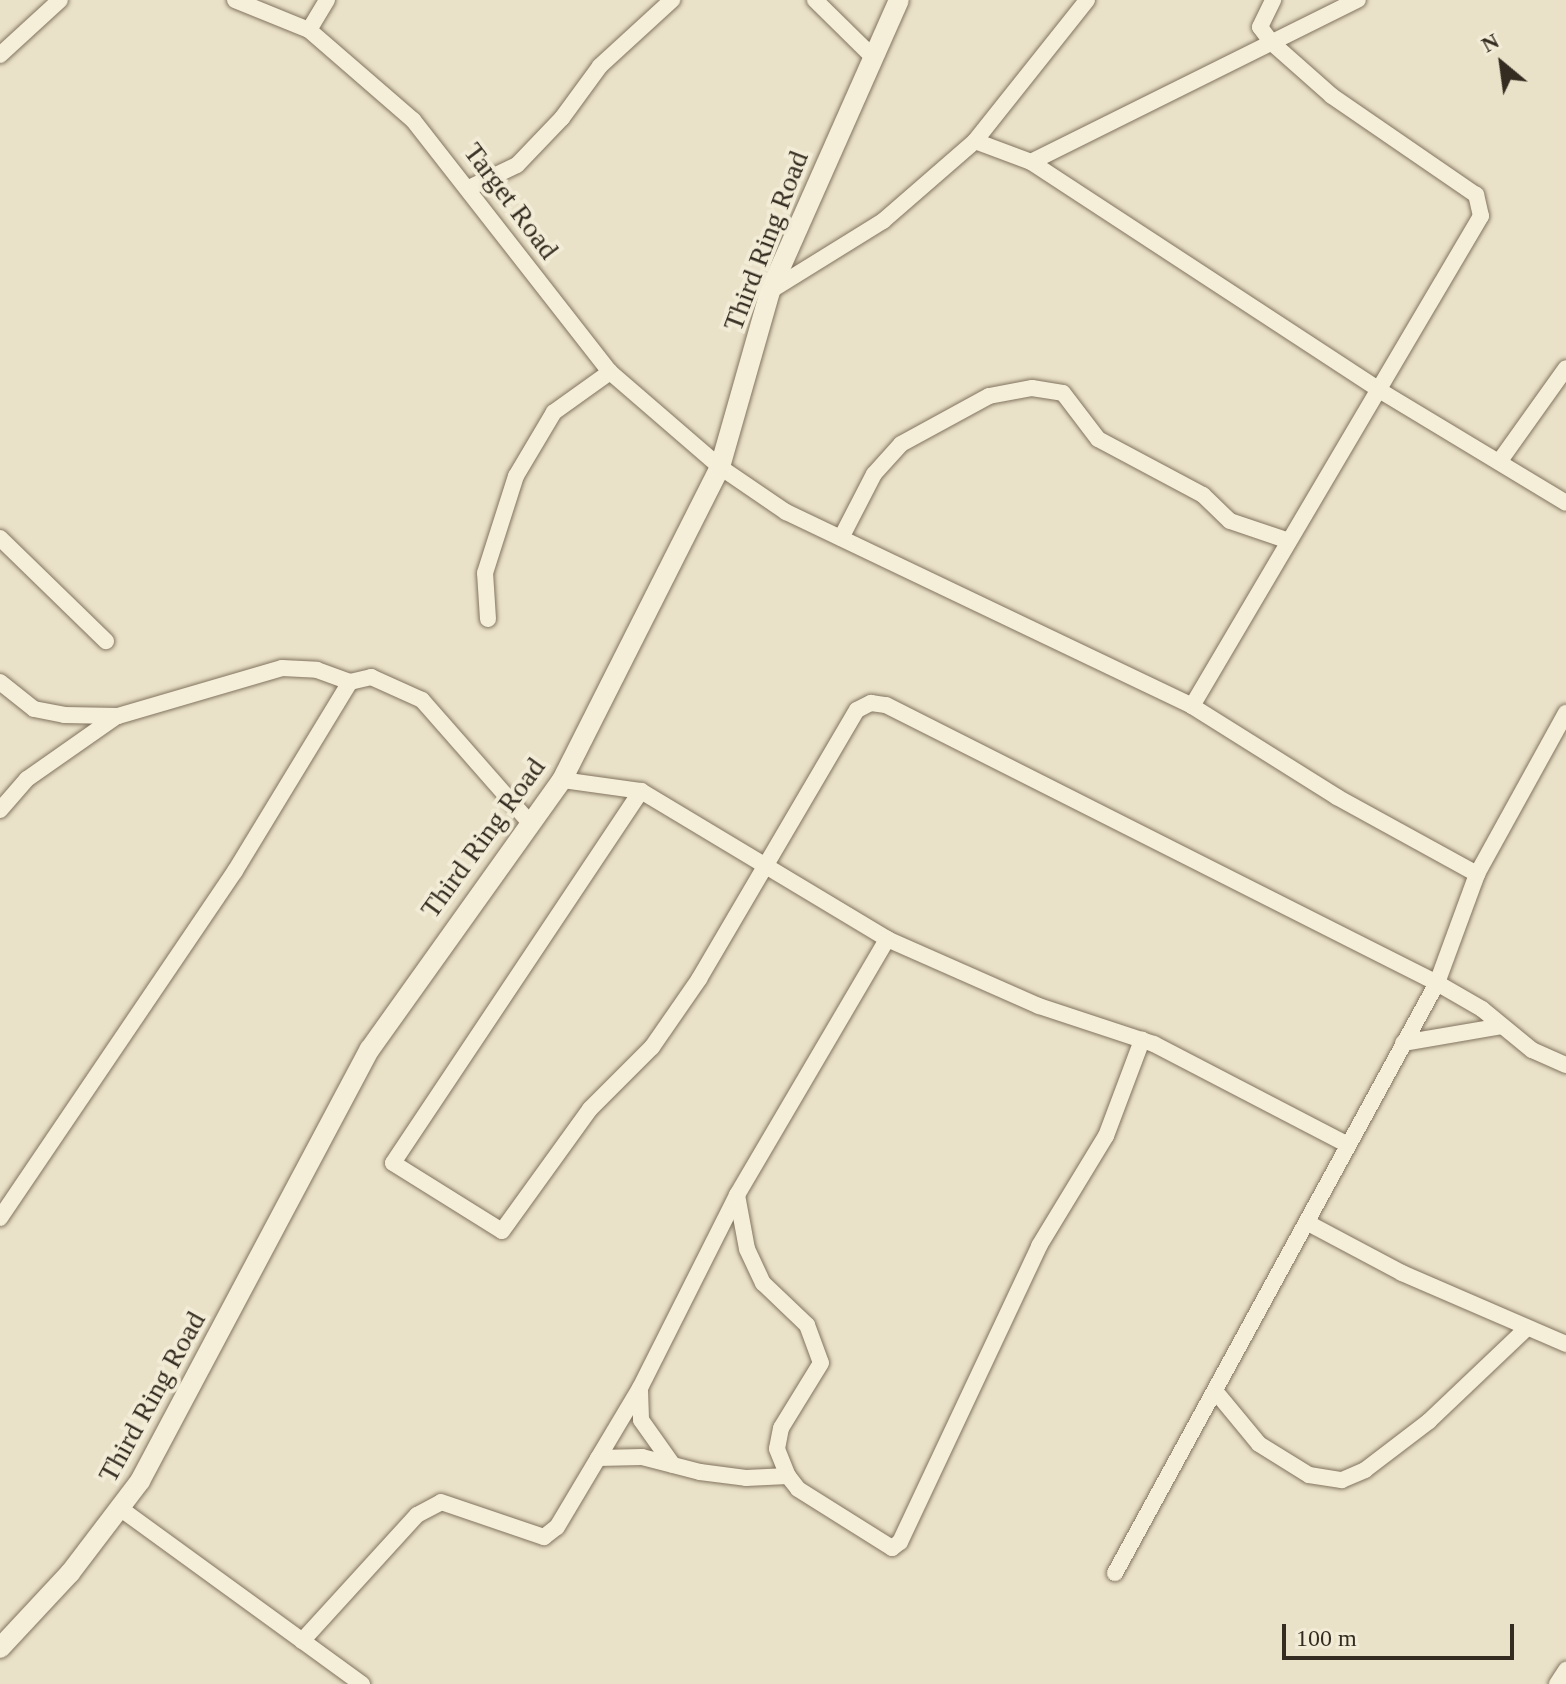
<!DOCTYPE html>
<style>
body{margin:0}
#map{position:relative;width:1566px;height:1684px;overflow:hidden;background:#e9e1c8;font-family:"Times New Roman",serif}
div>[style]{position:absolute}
.roads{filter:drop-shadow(0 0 2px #83745f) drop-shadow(0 0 2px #83745f)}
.minor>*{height:16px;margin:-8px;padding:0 8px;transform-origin:8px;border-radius:8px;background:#f5efda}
.tertiary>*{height:20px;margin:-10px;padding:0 10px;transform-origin:10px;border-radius:10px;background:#f5efda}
span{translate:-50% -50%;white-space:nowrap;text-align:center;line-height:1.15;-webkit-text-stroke:8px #f2ebd6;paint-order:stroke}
.street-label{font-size:28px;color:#352c21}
.north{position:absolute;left:1462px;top:24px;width:80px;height:80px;-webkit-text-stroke:6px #f2ebd6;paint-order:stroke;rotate:331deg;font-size:22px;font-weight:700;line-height:32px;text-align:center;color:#352c21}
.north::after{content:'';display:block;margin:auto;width:28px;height:36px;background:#352c21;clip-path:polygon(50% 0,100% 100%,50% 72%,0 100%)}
.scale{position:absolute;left:1282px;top:1624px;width:232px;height:36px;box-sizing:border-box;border:4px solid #352c21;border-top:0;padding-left:10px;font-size:24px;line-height:28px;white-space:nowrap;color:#352c21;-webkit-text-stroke:6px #f2ebd6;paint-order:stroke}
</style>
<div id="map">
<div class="roads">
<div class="minor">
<div style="left:235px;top:0;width:80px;rotate:22.1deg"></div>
<div style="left:309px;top:30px;width:138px;rotate:40.9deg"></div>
<div style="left:413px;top:120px;width:320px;rotate:52deg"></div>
<div style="left:610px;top:372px;width:145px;rotate:40.8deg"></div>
<div style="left:720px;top:467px;width:80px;rotate:34.3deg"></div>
<div style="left:786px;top:512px;width:450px;rotate:25.5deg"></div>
<div style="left:1192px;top:706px;width:171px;rotate:32.1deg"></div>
<div style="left:1337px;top:797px;width:160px;rotate:28.8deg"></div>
<div style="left:815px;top:0;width:80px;rotate:44.5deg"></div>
<div style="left:309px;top:30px;width:35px;rotate:-59deg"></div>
<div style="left:0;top:55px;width:81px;rotate:-42.5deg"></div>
<div style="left:975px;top:141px;width:180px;rotate:-51.5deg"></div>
<div style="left:1031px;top:162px;width:365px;rotate:-26.4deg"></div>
<div style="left:471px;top:187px;width:51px;rotate:-25.6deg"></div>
<div style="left:517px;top:165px;width:65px;rotate:-46.2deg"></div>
<div style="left:562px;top:118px;width:64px;rotate:-53.8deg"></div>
<div style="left:600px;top:66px;width:98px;rotate:-42.5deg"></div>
<div style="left:770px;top:291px;width:133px;rotate:-31.8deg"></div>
<div style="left:883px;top:221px;width:122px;rotate:-41deg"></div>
<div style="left:975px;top:141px;width:60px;rotate:20.6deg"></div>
<div style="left:1031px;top:162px;width:416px;rotate:33.2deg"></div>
<div style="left:1379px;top:390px;width:218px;rotate:31.1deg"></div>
<div style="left:1499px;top:462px;width:115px;rotate:-54.5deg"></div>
<div style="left:0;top:538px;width:148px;rotate:44.2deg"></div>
<div style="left:841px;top:538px;width:72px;rotate:-62.7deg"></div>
<div style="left:874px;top:474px;width:40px;rotate:-48deg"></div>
<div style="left:901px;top:444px;width:100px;rotate:-28.6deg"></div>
<div style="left:989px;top:396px;width:44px;rotate:-10.5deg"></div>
<div style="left:1032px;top:388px;width:31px;rotate:9deg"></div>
<div style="left:1063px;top:393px;width:58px;rotate:52.7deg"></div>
<div style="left:1098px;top:439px;width:119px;rotate:28.1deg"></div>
<div style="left:1203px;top:495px;width:37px;rotate:44deg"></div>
<div style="left:1230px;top:521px;width:62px;rotate:18.7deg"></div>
<div style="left:488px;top:619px;width:46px;rotate:-93.7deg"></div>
<div style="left:485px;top:573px;width:102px;rotate:-72.3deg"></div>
<div style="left:516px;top:476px;width:74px;rotate:-59.3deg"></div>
<div style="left:554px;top:412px;width:69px;rotate:-35.5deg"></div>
<div style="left:0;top:682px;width:43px;rotate:38.5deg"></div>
<div style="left:34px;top:709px;width:31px;rotate:11deg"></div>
<div style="left:64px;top:715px;width:54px;rotate:1.1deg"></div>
<div style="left:118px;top:716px;width:171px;rotate:-16.3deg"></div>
<div style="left:282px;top:668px;width:35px;rotate:3deg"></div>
<div style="left:317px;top:670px;width:35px;rotate:20deg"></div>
<div style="left:350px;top:682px;width:22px;rotate:-13deg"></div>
<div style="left:371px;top:677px;width:56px;rotate:24.3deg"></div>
<div style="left:422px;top:700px;width:162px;rotate:48.7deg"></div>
<div style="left:1192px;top:706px;width:569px;rotate:-59.47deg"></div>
<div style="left:1481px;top:216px;width:22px;rotate:-103deg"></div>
<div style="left:1476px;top:195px;width:175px;rotate:-145.5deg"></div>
<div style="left:1332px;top:96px;width:80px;rotate:-138.5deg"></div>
<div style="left:1272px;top:43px;width:20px;rotate:-127deg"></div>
<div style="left:1260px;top:27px;width:30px;rotate:-64deg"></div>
<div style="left:562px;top:780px;width:80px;rotate:7.9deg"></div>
<div style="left:641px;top:791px;width:287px;rotate:31deg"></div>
<div style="left:887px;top:939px;width:166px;rotate:23.8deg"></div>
<div style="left:1039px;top:1006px;width:121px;rotate:18.3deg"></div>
<div style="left:1154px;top:1044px;width:216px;rotate:27.5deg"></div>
<div style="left:641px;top:791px;width:447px;rotate:123.7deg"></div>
<div style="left:393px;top:1163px;width:128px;rotate:32deg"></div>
<div style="left:502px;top:1231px;width:150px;rotate:-54.2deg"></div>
<div style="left:590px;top:1109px;width:88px;rotate:-45deg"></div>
<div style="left:652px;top:1047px;width:83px;rotate:-55.3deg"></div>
<div style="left:699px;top:979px;width:312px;rotate:-59.6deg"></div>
<div style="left:857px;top:710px;width:16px;rotate:-27deg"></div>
<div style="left:871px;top:703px;width:15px;rotate:8deg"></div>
<div style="left:886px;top:705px;width:617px;rotate:26.77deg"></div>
<div style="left:1437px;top:983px;width:52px;rotate:30deg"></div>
<div style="left:1482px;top:1009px;width:65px;rotate:39.4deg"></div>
<div style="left:1532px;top:1050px;width:37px;rotate:24deg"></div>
<div style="left:0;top:810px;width:41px;rotate:-48.9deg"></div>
<div style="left:27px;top:779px;width:110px;rotate:-35deg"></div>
<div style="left:1403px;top:1043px;width:100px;rotate:-9.7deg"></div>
<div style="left:737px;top:1195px;width:55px;rotate:79.5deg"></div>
<div style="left:747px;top:1249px;width:38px;rotate:65deg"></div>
<div style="left:763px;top:1283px;width:61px;rotate:43.7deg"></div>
<div style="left:807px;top:1325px;width:40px;rotate:69.8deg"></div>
<div style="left:821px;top:1363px;width:76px;rotate:121.6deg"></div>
<div style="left:781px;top:1428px;width:21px;rotate:101deg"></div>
<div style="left:777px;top:1449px;width:29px;rotate:68deg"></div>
<div style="left:788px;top:1476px;width:16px;rotate:52deg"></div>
<div style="left:798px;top:1489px;width:111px;rotate:32.1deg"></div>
<div style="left:892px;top:1548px;width:10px;rotate:-37deg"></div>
<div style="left:900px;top:1542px;width:327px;rotate:-64.8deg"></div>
<div style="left:1039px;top:1246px;width:129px;rotate:-58.7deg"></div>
<div style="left:1106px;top:1136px;width:103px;rotate:-69.4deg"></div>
<div style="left:0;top:1218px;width:419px;rotate:-55.9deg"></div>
<div style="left:235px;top:871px;width:221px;rotate:-58.7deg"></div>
<div style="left:1308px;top:1223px;width:106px;rotate:28deg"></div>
<div style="left:1402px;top:1273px;width:179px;rotate:23.4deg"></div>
<div style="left:640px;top:1390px;width:30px;rotate:88deg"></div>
<div style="left:641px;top:1420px;width:55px;rotate:54.6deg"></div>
<div style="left:1216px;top:1392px;width:67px;rotate:50.4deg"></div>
<div style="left:1259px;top:1444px;width:59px;rotate:31.8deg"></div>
<div style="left:1309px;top:1475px;width:33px;rotate:9deg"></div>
<div style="left:1342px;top:1480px;width:25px;rotate:-23deg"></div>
<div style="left:1365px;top:1470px;width:81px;rotate:-37.4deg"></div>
<div style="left:1429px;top:1421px;width:135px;rotate:-43.5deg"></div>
<div style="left:598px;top:1458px;width:44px;rotate:-1.3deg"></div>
<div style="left:642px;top:1457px;width:60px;rotate:14.5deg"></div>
<div style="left:700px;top:1472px;width:46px;rotate:7.4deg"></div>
<div style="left:746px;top:1478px;width:42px;rotate:-2.7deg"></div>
<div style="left:121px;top:1509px;width:298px;rotate:36deg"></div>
<div style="left:1115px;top:1573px;width:672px;rotate:-61.38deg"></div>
<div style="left:1437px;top:983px;width:116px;rotate:-69.8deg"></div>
<div style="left:1477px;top:874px;width:184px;rotate:-61.1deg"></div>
<div style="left:302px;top:1641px;width:171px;rotate:-47.6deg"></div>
<div style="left:417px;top:1515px;width:27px;rotate:-28deg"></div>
<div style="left:441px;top:1502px;width:109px;rotate:18.8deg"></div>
<div style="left:544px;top:1537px;width:16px;rotate:-38deg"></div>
<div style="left:557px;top:1527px;width:162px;rotate:-59.2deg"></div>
<div style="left:640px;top:1388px;width:216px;rotate:-63.3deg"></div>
<div style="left:737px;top:1195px;width:297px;rotate:-59.6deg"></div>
<div style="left:1557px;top:1684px;width:17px;rotate:-57deg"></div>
</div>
<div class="tertiary">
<div style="left:0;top:1648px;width:103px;rotate:-47deg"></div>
<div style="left:70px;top:1573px;width:116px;rotate:-52.7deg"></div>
<div style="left:140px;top:1481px;width:489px;rotate:-62deg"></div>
<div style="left:370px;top:1049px;width:330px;rotate:-54.5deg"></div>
<div style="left:562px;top:780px;width:351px;rotate:-63.2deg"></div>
<div style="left:720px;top:467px;width:183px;rotate:-74.1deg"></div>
<div style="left:770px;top:291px;width:318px;rotate:-66.1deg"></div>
</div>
</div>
<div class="street-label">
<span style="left:511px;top:201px;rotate:53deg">Target Road</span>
<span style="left:766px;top:241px;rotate:-69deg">Third Ring Road</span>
<span style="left:483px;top:838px;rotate:-54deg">Third Ring Road</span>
<span style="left:152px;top:1397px;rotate:-61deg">Third Ring Road</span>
</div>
<div class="north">N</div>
<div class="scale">100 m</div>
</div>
